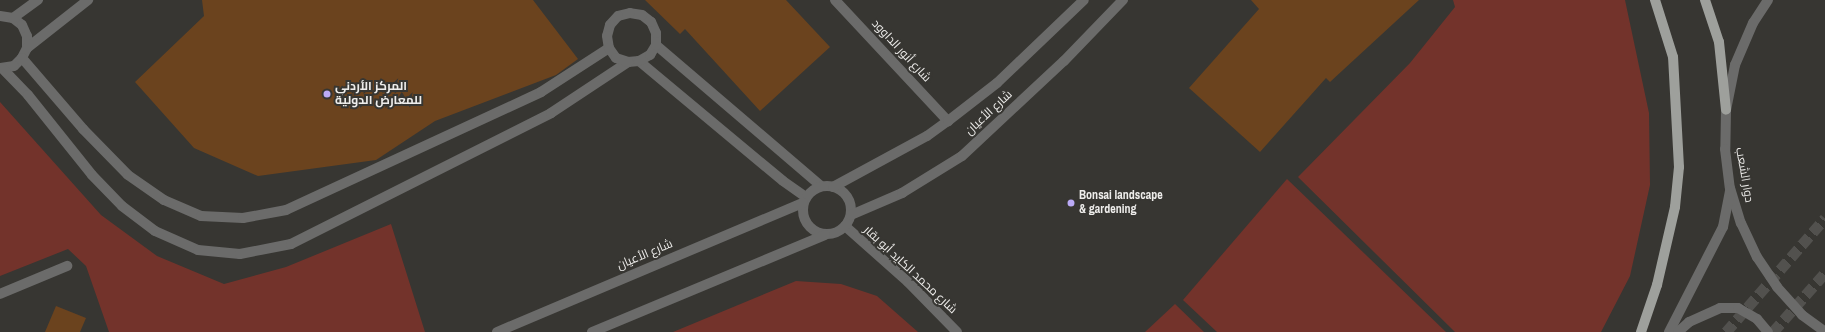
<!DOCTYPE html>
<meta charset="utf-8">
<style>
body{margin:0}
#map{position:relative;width:1825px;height:332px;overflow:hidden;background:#373632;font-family:"Archivo Narrow",Cairo,sans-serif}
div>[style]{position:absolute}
.green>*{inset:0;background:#73332b}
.building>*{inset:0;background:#6b431e}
.trunk-tunnel>*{height:11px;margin-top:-5.5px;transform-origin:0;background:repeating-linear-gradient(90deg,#52514e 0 11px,transparent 0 16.5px)}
.minor>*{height:10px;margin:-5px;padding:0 5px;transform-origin:5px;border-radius:5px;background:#6b6b6a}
.tertiary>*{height:10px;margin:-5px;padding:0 5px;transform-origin:5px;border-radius:5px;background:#6b6b6a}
.tertiary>.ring{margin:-5px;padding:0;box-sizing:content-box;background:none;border:10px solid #6b6b6a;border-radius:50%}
.primary>*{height:10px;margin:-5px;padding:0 5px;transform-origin:5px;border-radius:5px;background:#9ea09c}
.dots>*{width:11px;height:11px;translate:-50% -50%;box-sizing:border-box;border:2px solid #373632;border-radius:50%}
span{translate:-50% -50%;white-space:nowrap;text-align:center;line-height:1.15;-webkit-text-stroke:4px #373632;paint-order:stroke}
.street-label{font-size:12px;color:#eeedeb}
.poi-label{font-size:12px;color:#eeedeb;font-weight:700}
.left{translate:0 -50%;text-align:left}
</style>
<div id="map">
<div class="green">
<div style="clip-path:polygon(1453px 0,1625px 0,1649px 113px,1650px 185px,1630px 276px,1601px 332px,1455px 332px,1298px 177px,1410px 63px,1455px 7px)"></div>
<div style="clip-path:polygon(0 102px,101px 215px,157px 256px,224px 284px,286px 267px,391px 224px,425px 332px,109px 332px,86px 266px,68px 249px,0 276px)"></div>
<div style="clip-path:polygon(1287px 179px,1446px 332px,1217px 332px,1183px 300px)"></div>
<div style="clip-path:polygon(796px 281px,841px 284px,877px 296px,918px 332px,673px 332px)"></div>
<div style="clip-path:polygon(1175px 304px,1204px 332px,1145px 332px)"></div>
</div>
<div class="building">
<div style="clip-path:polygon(202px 0,533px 0,578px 59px,556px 75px,435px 121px,376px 160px,258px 176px,194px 148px,135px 82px,204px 16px)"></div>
<div style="clip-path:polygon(645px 0,786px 0,830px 47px,760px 111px,685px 29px,680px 34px)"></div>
<div style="clip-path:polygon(1251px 0,1419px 0,1330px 82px,1326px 78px,1260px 152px,1189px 88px,1259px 9px)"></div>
<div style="clip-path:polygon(56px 306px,86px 318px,80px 332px,45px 332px)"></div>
</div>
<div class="trunk-tunnel">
<div style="left:1726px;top:332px;width:151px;rotate:-49deg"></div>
<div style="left:1773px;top:332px;width:79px;rotate:-48.6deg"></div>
</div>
<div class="minor">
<div style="left:835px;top:0;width:166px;rotate:47deg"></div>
<div style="left:0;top:16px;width:13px;rotate:9deg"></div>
<div style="left:13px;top:18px;width:11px;rotate:38deg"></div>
<div style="left:22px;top:25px;width:12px;rotate:66deg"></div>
<div style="left:27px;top:36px;width:12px;rotate:90deg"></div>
<div style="left:27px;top:48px;width:11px;rotate:117deg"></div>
<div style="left:22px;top:58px;width:11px;rotate:135deg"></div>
<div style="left:14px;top:66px;width:14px;rotate:172deg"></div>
<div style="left:13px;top:18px;width:31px;rotate:-36deg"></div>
<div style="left:656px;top:45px;width:217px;rotate:40.5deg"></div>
<div style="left:27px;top:48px;width:78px;rotate:-38.2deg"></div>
<div style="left:22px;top:58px;width:94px;rotate:49.3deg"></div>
<div style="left:83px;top:129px;width:64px;rotate:45.6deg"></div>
<div style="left:128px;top:175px;width:44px;rotate:34.8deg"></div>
<div style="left:164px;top:200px;width:40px;rotate:23.4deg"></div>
<div style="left:201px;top:216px;width:42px;rotate:2.7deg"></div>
<div style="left:243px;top:218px;width:44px;rotate:-10.5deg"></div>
<div style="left:286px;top:210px;width:281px;rotate:-24.8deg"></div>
<div style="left:541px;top:92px;width:81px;rotate:-32.9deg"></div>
<div style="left:639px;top:61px;width:187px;rotate:39.8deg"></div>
<div style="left:783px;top:181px;width:28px;rotate:35deg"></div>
<div style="left:2px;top:68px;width:37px;rotate:46deg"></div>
<div style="left:28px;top:95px;width:102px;rotate:51.3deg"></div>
<div style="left:92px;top:175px;width:43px;rotate:45.9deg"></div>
<div style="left:122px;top:206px;width:41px;rotate:37.1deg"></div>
<div style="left:155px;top:231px;width:47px;rotate:23.8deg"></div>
<div style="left:198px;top:250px;width:42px;rotate:5.4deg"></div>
<div style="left:240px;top:254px;width:52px;rotate:-11.1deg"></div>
<div style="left:291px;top:244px;width:291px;rotate:-26.7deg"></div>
<div style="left:551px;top:113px;width:92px;rotate:-33.5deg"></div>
<div style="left:628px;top:62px;width:11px;rotate:-5deg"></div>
<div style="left:639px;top:61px;width:13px;rotate:-29deg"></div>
<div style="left:650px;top:55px;width:12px;rotate:-59deg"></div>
<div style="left:656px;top:45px;width:12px;rotate:-90deg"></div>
<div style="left:656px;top:33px;width:12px;rotate:-114deg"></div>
<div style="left:651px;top:22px;width:11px;rotate:-142deg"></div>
<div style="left:642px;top:15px;width:12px;rotate:-171deg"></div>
<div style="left:630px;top:13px;width:12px;rotate:166deg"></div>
<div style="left:618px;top:16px;width:12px;rotate:132deg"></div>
<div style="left:610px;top:25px;width:11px;rotate:105deg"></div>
<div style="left:607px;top:36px;width:12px;rotate:81deg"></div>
<div style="left:609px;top:48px;width:12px;rotate:55deg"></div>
<div style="left:616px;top:58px;width:13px;rotate:18deg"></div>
<div style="left:845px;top:226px;width:84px;rotate:41.6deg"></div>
<div style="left:908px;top:282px;width:70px;rotate:45.6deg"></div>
<div style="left:0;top:294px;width:73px;rotate:-22.7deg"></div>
</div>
<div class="tertiary">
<div style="left:1768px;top:0;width:27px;rotate:123deg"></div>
<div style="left:1753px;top:23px;width:46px;rotate:113.2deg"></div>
<div style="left:1735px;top:65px;width:46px;rotate:101.3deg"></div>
<div style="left:1726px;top:110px;width:39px;rotate:91deg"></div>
<div style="left:1725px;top:149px;width:39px;rotate:83deg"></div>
<div style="left:1730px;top:188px;width:37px;rotate:73deg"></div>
<div style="left:1741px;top:223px;width:38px;rotate:65deg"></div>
<div style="left:1757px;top:257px;width:36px;rotate:56deg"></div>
<div style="left:1777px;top:287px;width:38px;rotate:48deg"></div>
<div style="left:1802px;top:315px;width:29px;rotate:36deg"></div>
<div class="ring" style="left:803px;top:186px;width:38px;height:38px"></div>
<div style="left:833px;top:187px;width:107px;rotate:-28.5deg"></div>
<div style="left:927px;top:136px;width:26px;rotate:-36deg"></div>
<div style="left:948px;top:121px;width:62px;rotate:-37.8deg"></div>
<div style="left:997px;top:83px;width:120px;rotate:-43.7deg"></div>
<div style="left:851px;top:215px;width:56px;rotate:-23.3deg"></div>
<div style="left:902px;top:193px;width:70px;rotate:-31.7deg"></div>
<div style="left:962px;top:156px;width:139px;rotate:-43deg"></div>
<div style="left:1064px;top:61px;width:85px;rotate:-46deg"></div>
<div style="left:497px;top:332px;width:332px;rotate:-22.9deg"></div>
<div style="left:592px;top:332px;width:252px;rotate:-22.6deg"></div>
<div style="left:1669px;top:332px;width:118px;rotate:-62.8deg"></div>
<div style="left:1723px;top:227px;width:38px;rotate:-79deg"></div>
<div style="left:1678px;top:332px;width:15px;rotate:-42deg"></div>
<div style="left:1689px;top:322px;width:34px;rotate:-24deg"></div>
<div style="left:1720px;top:308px;width:18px"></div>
<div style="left:1738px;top:308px;width:22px;rotate:30deg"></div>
<div style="left:1757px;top:319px;width:17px;rotate:50deg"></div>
</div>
<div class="primary">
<div style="left:1705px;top:0;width:44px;rotate:71.6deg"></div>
<div style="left:1719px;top:42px;width:68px;rotate:84.1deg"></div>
<div style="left:1641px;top:332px;width:50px;rotate:-71.2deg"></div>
<div style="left:1657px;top:285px;width:80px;rotate:-77deg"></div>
<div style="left:1675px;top:207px;width:40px;rotate:-84.3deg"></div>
<div style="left:1679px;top:167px;width:110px;rotate:-93.1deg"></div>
<div style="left:1673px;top:57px;width:60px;rotate:-107.5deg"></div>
</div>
<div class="dots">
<div style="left:327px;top:94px;background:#baaaf6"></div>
<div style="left:1071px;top:203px;background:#baaaf6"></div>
</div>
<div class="street-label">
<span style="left:901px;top:51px;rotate:47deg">شارع أنور الداوود</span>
<span style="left:989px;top:113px;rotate:-43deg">شارع الأعيان</span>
<span style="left:1744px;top:175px;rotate:80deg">دوار الشعب</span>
<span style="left:645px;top:255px;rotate:-23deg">شارع الأعيان</span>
<span style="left:910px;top:270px;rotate:43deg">شارع محمد الكايد أبو بقار</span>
</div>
<div class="poi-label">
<span class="left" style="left:335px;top:94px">المركز الأردني<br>للمعارض الدولية</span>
<span class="left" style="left:1079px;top:203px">Bonsai landscape<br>&amp; gardening</span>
</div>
</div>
